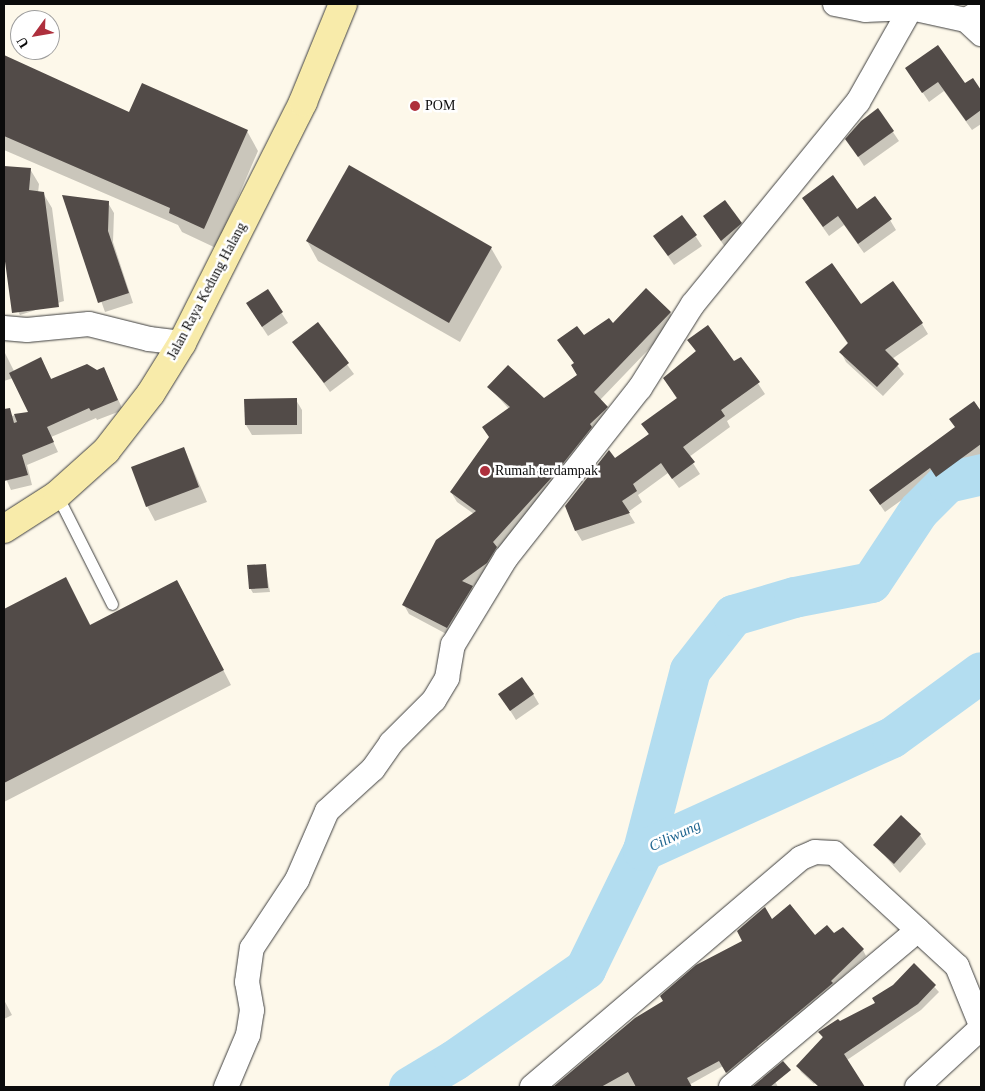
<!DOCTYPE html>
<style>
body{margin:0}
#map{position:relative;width:985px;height:1091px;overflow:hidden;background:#fdf8ea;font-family:Georgia,serif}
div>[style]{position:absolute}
.shadow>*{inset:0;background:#0003}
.river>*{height:41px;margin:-20.5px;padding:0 20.5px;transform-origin:20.5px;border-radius:20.5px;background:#b3ddf0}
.building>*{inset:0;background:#524b48}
.roads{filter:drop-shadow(0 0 1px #3e3e3e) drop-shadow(0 0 1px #3e3e3e)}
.service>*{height:11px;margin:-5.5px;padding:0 5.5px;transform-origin:5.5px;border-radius:5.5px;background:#fff}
.minor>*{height:24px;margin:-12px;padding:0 12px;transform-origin:12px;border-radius:12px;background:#fff}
.secondary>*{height:28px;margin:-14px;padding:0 14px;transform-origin:14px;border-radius:14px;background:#f8ebaa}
.dots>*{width:14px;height:14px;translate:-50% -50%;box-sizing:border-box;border:2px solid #fff;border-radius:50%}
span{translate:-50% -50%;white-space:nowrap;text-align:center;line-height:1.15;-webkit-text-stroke:5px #fff;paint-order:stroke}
.poi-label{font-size:14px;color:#0b0b0b}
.left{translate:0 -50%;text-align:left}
.street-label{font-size:14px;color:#0b0b0b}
.water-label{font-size:15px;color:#206690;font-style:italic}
.frame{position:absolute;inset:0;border:5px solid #0b0b0b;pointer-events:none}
.north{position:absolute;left:10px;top:10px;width:50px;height:50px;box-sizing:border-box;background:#fff;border:1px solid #9d9d9d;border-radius:50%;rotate:238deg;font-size:14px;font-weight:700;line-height:20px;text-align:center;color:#0b0b0b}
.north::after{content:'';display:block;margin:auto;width:18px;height:22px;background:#ae303d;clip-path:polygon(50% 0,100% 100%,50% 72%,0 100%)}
</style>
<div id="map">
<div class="shadow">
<div style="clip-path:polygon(4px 57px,130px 113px,247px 131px,258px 151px,216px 248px,182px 232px,178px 225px,4px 150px)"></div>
<div style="clip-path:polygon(913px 78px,965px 85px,972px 80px,981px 92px,981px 124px,972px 130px,944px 91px,929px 102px)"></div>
<div style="clip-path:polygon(878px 110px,899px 141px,864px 166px,847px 139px)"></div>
<div style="clip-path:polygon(4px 167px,30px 169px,39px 184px,38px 193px,43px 193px,52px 208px,64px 301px,20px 315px,12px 300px,4px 252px)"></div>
<div style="clip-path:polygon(64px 196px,108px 203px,114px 213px,113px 242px,133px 303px,105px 312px)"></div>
<div style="clip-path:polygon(809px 208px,857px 211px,890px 220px,896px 230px,864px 253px,844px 225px,829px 236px)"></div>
<div style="clip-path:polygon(682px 216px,702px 246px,674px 265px,654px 236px)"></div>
<div style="clip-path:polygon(704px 216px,741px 223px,746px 233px,727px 250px)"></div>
<div style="clip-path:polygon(307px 241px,491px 248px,502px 267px,460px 342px,318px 261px)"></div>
<div style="clip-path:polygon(807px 283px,861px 306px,893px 283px,922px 324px,928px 334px,892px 359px,904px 374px,883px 396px,846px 362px,841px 352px,848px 344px)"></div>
<div style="clip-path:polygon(267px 291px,288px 323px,268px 336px,253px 313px)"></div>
<div style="clip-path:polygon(670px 312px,675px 322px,600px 400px,612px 417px,492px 573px,472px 587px,477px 596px,452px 637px,409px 614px,404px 605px,474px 514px,457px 502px,451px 492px,509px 409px,489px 387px,544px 400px,578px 376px,575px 364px,559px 340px,584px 337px,612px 325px)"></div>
<div style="clip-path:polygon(317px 324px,354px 374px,330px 392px,294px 342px)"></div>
<div style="clip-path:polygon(689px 340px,734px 363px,741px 358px,765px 394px,727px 421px,730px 427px,689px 457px,700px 474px,679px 488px,668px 473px,638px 495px,642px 502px,628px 512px,635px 523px,582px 541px,576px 531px,614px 460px,649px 435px,643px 424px,677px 399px,664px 378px,696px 352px)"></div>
<div style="clip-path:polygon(4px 351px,14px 371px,46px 369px,52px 380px,104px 369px,123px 410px,97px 420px,96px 418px,51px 437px,58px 452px,27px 465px,32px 485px,11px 490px,4px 474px,4px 417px,30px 413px,13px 378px,4px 381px)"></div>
<div style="clip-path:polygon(296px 400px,302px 410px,302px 434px,252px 435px,246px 425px,246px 401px)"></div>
<div style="clip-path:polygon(974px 403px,981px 413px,981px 456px,941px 485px,935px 476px,885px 512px,876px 499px,956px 428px,951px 420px)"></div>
<div style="clip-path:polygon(184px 448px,207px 502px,155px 521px,147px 506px)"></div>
<div style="clip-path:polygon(265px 565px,270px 592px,253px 593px,250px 588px)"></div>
<div style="clip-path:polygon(65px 579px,91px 626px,185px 596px,231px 685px,4px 802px,4px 610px)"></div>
<div style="clip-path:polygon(500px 694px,533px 694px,539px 704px,516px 720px)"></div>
<div style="clip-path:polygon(920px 835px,926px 844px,900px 873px,875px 845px)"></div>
<div style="clip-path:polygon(772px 921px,815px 937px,834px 935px,863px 950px,866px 956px,769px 1042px,742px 1018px,760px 1052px,730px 1078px,723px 1066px,689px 1085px,691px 1087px,555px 1087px,635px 1019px,665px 1002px)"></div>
<div style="clip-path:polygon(914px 965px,939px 992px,921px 1010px,847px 1060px,863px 1087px,834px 1087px,825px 1072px,814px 1084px,801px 1072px,798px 1066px,823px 1039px,820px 1032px,877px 1003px)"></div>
<div style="clip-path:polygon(4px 1000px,12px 1015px,4px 1019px)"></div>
<div style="clip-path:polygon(771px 1073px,778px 1087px,754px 1087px)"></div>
</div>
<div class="river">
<div style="left:643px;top:850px;width:186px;rotate:-75.4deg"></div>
<div style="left:690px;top:670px;width:70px;rotate:-52deg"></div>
<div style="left:733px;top:615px;width:64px;rotate:-16.4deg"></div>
<div style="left:794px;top:597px;width:78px;rotate:-11deg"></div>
<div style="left:871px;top:582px;width:85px;rotate:-56.5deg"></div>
<div style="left:918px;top:511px;width:41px;rotate:-45deg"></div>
<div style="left:947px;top:482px;width:35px;rotate:-13deg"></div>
<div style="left:409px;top:1087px;width:52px;rotate:-31deg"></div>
<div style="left:454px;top:1060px;width:160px;rotate:-34.8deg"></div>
<div style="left:585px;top:969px;width:132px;rotate:-64deg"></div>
<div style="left:643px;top:850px;width:273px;rotate:-24.4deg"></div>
<div style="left:892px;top:737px;width:110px;rotate:-36.1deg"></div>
</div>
<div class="building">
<div style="clip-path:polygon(938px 45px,965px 83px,973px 78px,981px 90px,981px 110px,966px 121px,938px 82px,922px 93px,905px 68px)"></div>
<div style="clip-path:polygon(4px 55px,129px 112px,142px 83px,248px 130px,204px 229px,169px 213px,170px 208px,4px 136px)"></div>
<div style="clip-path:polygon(878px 108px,894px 131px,858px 157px,845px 139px,861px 121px)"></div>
<div style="clip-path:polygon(349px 165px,492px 247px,449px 323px,306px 241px)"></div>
<div style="clip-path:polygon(4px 166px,31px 168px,29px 190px,44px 192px,59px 307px,12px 313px,4px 254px)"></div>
<div style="clip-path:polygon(833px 175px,857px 209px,875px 196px,892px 219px,858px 244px,838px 216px,823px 227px,802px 198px)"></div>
<div style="clip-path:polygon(62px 195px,109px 201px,108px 231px,129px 293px,98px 303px)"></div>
<div style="clip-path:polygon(725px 200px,742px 223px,721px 241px,703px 216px)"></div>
<div style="clip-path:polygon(682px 215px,697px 235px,668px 256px,653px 236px)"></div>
<div style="clip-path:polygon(832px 263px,861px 304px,893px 281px,923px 323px,885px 350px,899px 364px,877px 387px,839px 352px,848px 343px,805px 282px)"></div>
<div style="clip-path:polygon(646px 288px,671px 312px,594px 392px,608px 407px,590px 424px,592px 427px,553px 476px,493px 542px,497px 547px,487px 563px,462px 581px,473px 586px,447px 628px,402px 605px,436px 540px,476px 511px,450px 492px,489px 437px,482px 427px,510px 407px,487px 387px,508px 365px,544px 398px,577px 375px,571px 365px,574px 363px,557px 340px,577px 326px,584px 335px,609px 318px,613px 323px)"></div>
<div style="clip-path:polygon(268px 289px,283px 312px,262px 327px,246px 303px)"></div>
<div style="clip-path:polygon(318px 322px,349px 363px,324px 383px,292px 342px)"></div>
<div style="clip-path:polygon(708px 325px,734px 361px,741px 357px,760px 382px,721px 410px,725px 416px,683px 447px,695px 462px,672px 479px,661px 463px,633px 484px,637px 491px,622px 501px,630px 513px,575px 531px,565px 506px,609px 450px,615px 458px,649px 434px,641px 424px,677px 398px,663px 378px,696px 351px,687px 340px)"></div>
<div style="clip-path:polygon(41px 357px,51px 379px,87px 364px,97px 370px,104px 367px,118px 400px,91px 411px,89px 408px,47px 427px,54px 442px,22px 455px,28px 475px,4px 481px,4px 409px,10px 408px,14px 423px,17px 422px,14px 414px,28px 412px,9px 373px)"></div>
<div style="clip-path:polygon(297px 398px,297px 425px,245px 425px,244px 399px)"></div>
<div style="clip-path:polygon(974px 401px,981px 411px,981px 444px,936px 477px,930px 468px,880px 505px,869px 490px,955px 427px,949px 419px)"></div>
<div style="clip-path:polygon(184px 447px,199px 487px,146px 507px,131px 467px)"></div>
<div style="clip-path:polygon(266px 564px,268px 588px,249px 589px,247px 565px)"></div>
<div style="clip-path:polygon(66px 577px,90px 625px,177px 580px,224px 670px,4px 783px,4px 609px)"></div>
<div style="clip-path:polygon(522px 677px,534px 694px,510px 711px,498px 694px)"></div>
<div style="clip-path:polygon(901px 815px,921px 834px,894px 864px,873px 845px)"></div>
<div style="clip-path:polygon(790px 904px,815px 935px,827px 925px,834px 933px,843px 927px,864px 949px,831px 981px,833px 983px,726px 1073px,719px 1061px,687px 1078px,692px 1087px,636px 1087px,628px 1072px,601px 1087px,553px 1087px,635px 1018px,663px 1001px,660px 996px,696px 965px,742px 941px,737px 931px,765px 907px,772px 919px)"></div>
<div style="clip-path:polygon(914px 963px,936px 985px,918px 1004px,844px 1054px,865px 1087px,819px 1087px,796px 1066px,823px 1037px,818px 1032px,838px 1019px,840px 1021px,875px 1003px,872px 998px,893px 985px)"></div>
<div style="clip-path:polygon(783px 1061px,791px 1070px,770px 1087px,752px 1087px)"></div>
</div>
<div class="roads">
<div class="service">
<div style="left:57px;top:495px;width:122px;rotate:63.2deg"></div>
</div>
<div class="minor">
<div style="left:835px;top:4px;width:31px;rotate:11deg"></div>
<div style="left:865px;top:10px;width:46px;rotate:-2.5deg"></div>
<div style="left:911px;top:8px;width:56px;rotate:12.3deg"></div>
<div style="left:966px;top:20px;width:17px;rotate:-31deg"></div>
<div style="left:966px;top:20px;width:21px;rotate:43deg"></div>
<div style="left:4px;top:328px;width:23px;rotate:5deg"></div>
<div style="left:27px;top:330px;width:62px;rotate:-5.5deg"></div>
<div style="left:89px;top:324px;width:62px;rotate:14deg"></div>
<div style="left:149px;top:339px;width:33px;rotate:7deg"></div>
<div style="left:226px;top:1087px;width:56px;rotate:-67.1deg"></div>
<div style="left:248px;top:1035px;width:25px;rotate:-81deg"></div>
<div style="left:252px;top:1010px;width:28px;rotate:-100deg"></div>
<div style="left:247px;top:982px;width:34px;rotate:-82deg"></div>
<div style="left:252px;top:948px;width:82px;rotate:-56.5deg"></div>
<div style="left:297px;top:880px;width:75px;rotate:-66.5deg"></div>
<div style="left:327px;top:811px;width:62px;rotate:-42.4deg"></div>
<div style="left:373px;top:769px;width:32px;rotate:-55deg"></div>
<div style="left:391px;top:743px;width:61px;rotate:-45deg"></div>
<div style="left:434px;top:700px;width:26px;rotate:-59deg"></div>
<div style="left:447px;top:678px;width:34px;rotate:-80deg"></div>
<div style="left:453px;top:645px;width:102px;rotate:-58.7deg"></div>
<div style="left:506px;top:558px;width:216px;rotate:-51.8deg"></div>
<div style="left:640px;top:388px;width:99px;rotate:-57.8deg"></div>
<div style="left:693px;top:304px;width:261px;rotate:-50.8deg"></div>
<div style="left:858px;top:102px;width:108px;rotate:-60.6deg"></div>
<div style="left:532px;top:1087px;width:353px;rotate:-40.4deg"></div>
<div style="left:801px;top:858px;width:15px;rotate:-23deg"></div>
<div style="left:815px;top:852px;width:19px;rotate:3deg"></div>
<div style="left:834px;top:853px;width:167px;rotate:42.6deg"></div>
<div style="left:957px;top:966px;width:64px;rotate:67.9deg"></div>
<div style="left:731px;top:1087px;width:244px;rotate:-40deg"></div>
<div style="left:917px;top:1087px;width:87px;rotate:-42.7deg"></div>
</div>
<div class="secondary">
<div style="left:4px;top:529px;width:63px;rotate:-32.7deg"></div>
<div style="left:57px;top:495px;width:66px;rotate:-41.9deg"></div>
<div style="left:106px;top:451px;width:73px;rotate:-52.2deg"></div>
<div style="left:151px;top:393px;width:59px;rotate:-58.2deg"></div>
<div style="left:182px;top:343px;width:270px;rotate:-63.3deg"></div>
<div style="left:303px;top:102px;width:106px;rotate:-67.8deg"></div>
</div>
</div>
<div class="dots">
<div style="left:415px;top:106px;background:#ae303d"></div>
<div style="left:485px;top:471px;background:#ae303d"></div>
</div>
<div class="poi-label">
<span class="left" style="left:425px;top:106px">POM</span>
<span class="left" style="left:495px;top:471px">Rumah terdampak</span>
</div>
<div class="street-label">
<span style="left:207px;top:291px;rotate:-62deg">Jalan Raya Kedung Halang</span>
</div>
<div class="water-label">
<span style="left:675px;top:836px;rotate:-25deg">Ciliwung</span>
</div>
<div class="frame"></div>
<div class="north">U</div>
</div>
